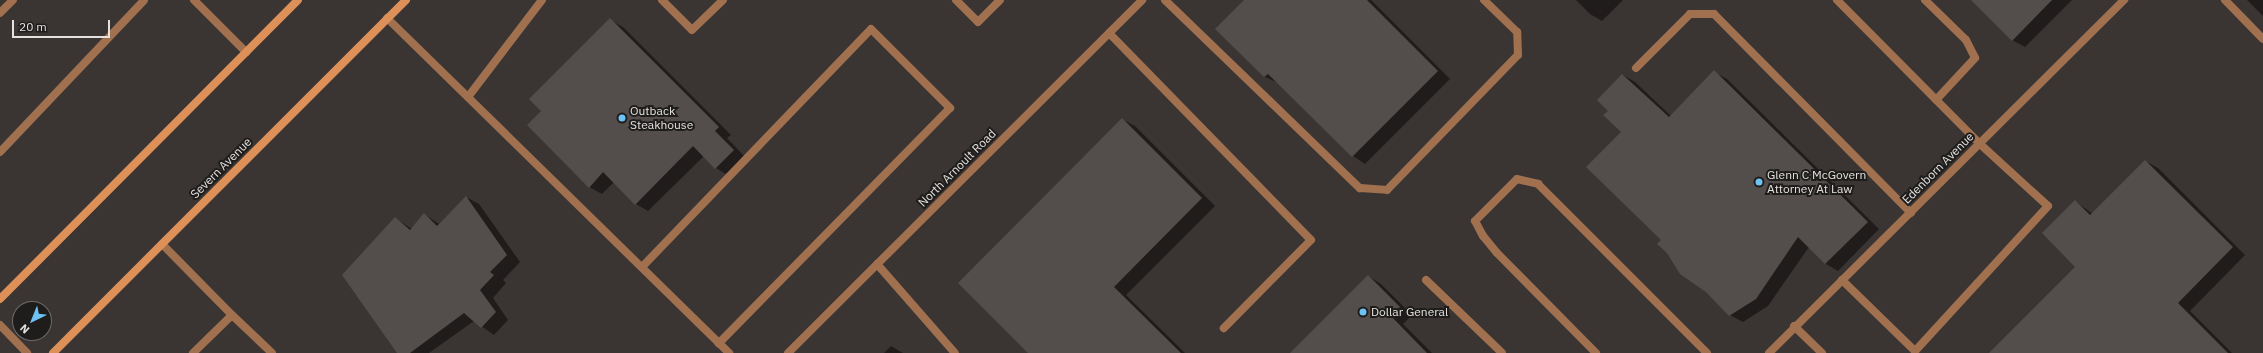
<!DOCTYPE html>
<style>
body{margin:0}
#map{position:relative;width:2263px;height:353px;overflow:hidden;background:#3a3533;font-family:"IBM Plex Sans",sans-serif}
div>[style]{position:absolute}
.shadow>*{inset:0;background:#0007}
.building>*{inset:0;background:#534e4b}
.lane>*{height:8px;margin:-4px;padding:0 4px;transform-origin:4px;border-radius:4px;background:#a1714f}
.street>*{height:8px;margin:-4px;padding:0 4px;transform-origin:4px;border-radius:4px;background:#a1714f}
.secondary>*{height:8px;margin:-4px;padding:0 4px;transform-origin:4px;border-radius:4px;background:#dd9058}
.dots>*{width:11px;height:11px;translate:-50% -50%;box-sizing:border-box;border:2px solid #1f1d1c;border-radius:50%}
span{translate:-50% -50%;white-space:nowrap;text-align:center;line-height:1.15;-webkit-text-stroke:4px #1f1d1c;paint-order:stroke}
.poi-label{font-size:12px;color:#e4e1df}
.left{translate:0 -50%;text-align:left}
.street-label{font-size:12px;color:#e4e1df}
.north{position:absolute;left:12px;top:301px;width:40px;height:40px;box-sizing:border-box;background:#1f1d1c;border:1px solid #6e6b6a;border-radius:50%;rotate:223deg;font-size:11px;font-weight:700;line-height:16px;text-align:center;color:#e4e1df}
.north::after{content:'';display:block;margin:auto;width:14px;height:18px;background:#6ec2f3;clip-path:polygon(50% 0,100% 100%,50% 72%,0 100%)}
.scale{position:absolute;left:12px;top:20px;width:98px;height:18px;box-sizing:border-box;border:2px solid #e4e1df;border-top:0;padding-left:5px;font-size:12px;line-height:14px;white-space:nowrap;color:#e4e1df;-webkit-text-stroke:3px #1f1d1c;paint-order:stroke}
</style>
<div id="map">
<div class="shadow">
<div style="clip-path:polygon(1246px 0,1371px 0,1450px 79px,1365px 164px,1353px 156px,1279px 83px,1265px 77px,1217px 29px)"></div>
<div style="clip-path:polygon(1576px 0,1623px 0,1602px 21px,1590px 14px)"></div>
<div style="clip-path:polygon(1972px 0,2072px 0,2025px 47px,2012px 40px)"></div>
<div style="clip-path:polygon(2247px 0,2263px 0,2263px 16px)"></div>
<div style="clip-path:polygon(610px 20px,623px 27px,731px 135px,727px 138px,746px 158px,729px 176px,716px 168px,704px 156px,648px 211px,636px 204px,614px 182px,602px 194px,589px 187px,543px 111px)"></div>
<div style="clip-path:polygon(1714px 72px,1727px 79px,1879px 229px,1838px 271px,1826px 264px,1809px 247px,1768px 306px,1743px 322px,1730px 315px,1609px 111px,1623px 75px,1635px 82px,1671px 116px)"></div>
<div style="clip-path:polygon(1122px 119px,1135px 126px,1215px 206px,1126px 295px,1185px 353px,1030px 353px)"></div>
<div style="clip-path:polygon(2145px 161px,2158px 168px,2245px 255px,2190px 311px,2232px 353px,1990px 353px,2076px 267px,2075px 201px,2093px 214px)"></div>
<div style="clip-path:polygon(466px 197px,479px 204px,520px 262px,503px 280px,506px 283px,493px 298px,508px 320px,494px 335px,474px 321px,429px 353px,398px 353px,395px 218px,412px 229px,424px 214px,439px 224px)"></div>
<div style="clip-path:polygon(1368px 276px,1381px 284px,1412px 315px,1403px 324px,1432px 353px,1291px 353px)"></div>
<div style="clip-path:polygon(891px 346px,903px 353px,884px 353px)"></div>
</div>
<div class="building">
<div style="clip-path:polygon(1244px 0,1367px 0,1438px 71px,1352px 157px,1268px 74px,1264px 77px,1215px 29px)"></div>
<div style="clip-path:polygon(1971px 0,2052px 0,2012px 41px)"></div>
<div style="clip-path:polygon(610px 18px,719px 127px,715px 131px,734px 150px,715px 169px,693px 146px,635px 205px,603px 172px,589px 188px,527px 125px,541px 111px,529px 99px)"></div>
<div style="clip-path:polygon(1714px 70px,1868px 222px,1825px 264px,1798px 237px,1756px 299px,1729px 316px,1706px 292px,1680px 274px,1667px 253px,1657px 244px,1661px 240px,1586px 167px,1621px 132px,1603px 115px,1608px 111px,1597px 100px,1622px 74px,1669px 117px)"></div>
<div style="clip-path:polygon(1122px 118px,1202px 198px,1114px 287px,1181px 353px,1028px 353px,958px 283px)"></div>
<div style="clip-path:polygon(2145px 160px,2233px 247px,2178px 303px,2228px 353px,1989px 353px,2075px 267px,2042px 233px,2075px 200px,2090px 215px)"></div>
<div style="clip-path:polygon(466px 196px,507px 255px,490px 272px,494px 275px,480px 290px,496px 312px,481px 328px,464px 313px,410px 353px,397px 353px,342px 275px,395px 217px,410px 230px,424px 213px,437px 226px)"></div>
<div style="clip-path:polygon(1368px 275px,1400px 307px,1391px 316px,1427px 353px,1290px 353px)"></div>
</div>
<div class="lane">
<div style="left:194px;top:0;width:74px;rotate:45deg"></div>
<div style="left:662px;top:0;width:42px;rotate:45deg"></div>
<div style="left:692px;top:30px;width:43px;rotate:-44.1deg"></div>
<div style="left:956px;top:0;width:31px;rotate:45deg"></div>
<div style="left:978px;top:22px;width:31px;rotate:-45deg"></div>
<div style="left:1165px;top:0;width:271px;rotate:44deg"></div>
<div style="left:1360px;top:188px;width:27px;rotate:4deg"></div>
<div style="left:1387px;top:190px;width:188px;rotate:-45.9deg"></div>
<div style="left:1518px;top:55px;width:23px;rotate:-92deg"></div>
<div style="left:1517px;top:32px;width:46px;rotate:-135.9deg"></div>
<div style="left:1837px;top:0;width:203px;rotate:45.2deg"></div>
<div style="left:1980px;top:144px;width:92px;rotate:42.4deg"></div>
<div style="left:2048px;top:206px;width:197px;rotate:132.5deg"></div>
<div style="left:1915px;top:351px;width:102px;rotate:-135.8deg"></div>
<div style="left:1925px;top:0;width:57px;rotate:44.3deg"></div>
<div style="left:1966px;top:40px;width:20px;rotate:63deg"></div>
<div style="left:1975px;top:58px;width:57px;rotate:132.9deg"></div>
<div style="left:2225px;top:0;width:54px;rotate:45.7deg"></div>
<div style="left:0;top:13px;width:18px;rotate:-45deg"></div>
<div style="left:387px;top:18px;width:479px;rotate:44.4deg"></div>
<div style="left:1109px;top:33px;width:289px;rotate:45.7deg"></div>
<div style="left:1311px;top:240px;width:124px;rotate:134.7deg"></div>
<div style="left:1636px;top:68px;width:76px;rotate:-45deg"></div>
<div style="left:1690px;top:14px;width:24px"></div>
<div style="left:1714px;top:14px;width:280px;rotate:45.3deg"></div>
<div style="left:468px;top:97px;width:122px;rotate:-52.7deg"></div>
<div style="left:0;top:152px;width:209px;rotate:-46.5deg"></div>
<div style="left:162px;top:244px;width:100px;rotate:45.4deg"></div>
<div style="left:877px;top:264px;width:118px;rotate:48.8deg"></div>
<div style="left:642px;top:267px;width:330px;rotate:-46.1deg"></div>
<div style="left:871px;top:29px;width:112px;rotate:45deg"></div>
<div style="left:950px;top:108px;width:330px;rotate:134.5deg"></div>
<div style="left:1426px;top:280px;width:105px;rotate:43.8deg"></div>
<div style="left:1794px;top:326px;width:39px;rotate:44deg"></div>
<div style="left:193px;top:353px;width:54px;rotate:-44.3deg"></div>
<div style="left:232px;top:315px;width:55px;rotate:43.5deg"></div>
<div style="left:1596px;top:353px;width:141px;rotate:-134.7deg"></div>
<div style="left:1497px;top:253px;width:22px;rotate:-129deg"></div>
<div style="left:1483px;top:236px;width:17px;rotate:-118deg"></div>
<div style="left:1475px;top:221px;width:59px;rotate:-45deg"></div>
<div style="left:1517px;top:179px;width:22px;rotate:13deg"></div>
<div style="left:1538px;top:184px;width:239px;rotate:45deg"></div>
</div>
<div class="street">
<div style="left:0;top:325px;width:39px;rotate:46deg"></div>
<div style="left:788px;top:353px;width:500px;rotate:-44.9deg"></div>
<div style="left:1769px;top:353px;width:501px;rotate:-44.84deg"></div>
</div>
<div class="secondary">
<div style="left:0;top:299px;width:422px;rotate:-45.1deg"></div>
<div style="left:53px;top:353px;width:499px;rotate:-45deg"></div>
</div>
<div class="dots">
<div style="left:622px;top:118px;background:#6ec2f3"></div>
<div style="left:1759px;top:182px;background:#6ec2f3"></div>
<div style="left:1363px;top:312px;background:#6ec2f3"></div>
</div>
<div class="poi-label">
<span class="left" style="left:630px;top:118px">Outback<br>Steakhouse</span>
<span class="left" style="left:1767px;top:182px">Glenn C McGovern<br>Attorney At Law</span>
<span class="left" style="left:1371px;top:312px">Dollar General</span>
</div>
<div class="street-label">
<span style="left:221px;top:168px;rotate:-45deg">Severn Avenue</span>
<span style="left:957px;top:168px;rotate:-45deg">North Arnoult Road</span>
<span style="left:1938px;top:168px;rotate:-45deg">Edenborn Avenue</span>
</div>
<div class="north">N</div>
<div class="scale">20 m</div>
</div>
